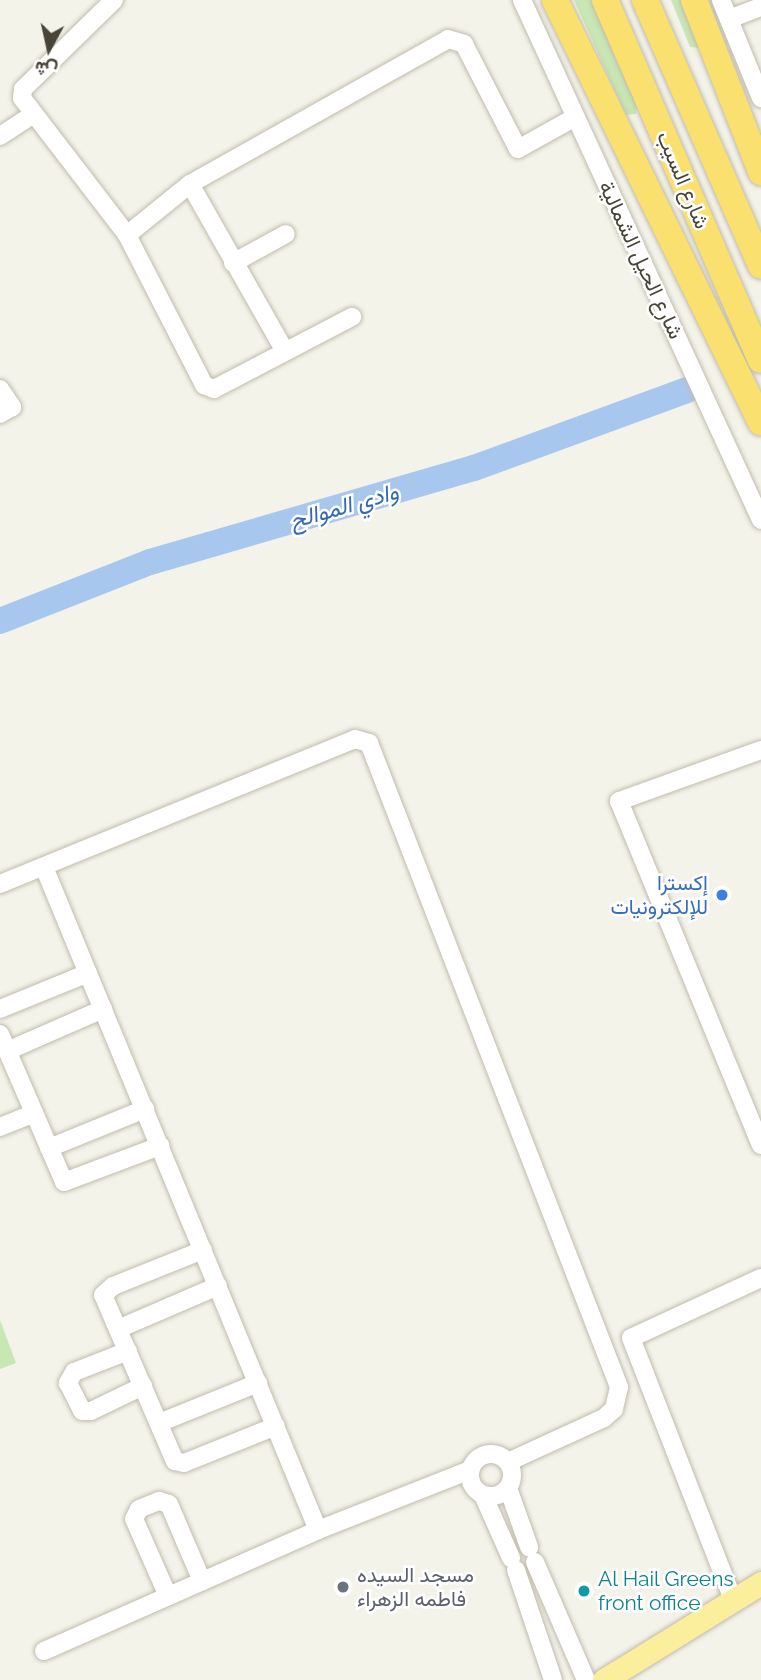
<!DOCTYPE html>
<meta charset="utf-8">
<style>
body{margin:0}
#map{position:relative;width:761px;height:1680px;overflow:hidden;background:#f4f3ea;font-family:Raleway,Vazirmatn,sans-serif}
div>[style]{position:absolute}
.green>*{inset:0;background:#c8e7b4}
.river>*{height:26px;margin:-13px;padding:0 13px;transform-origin:13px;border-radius:13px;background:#a8c7ef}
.roads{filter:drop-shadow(0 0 2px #c0bcac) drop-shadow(0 0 2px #c0bcac)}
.minor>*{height:18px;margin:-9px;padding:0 9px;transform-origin:9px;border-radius:9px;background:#fff}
.minor>.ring{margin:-9px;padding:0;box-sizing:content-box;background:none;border:18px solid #fff;border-radius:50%}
.major>*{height:23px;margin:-11.5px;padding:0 11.5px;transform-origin:11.5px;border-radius:11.5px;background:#fbee9c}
.highway>*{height:26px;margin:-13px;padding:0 13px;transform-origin:13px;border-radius:13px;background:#fae06f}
.dots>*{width:19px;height:19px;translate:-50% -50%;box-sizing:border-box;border:4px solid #fff;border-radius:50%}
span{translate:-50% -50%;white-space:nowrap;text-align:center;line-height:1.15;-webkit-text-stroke:5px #fff;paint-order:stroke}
.street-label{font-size:21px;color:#484438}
.shop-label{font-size:21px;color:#366cbe}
.right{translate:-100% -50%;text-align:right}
.worship-label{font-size:21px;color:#5b616d}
.left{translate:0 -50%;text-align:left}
.culture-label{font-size:21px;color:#0d838f}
.water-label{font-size:23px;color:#3369b2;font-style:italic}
.north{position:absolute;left:14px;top:14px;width:70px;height:70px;-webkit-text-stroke:5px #fff;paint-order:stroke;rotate:188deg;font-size:19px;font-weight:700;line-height:28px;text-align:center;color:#484438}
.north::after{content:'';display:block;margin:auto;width:24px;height:32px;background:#484438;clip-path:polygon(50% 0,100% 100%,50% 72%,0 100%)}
</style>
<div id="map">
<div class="green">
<div style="clip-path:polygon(574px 0,591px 0,637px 105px,636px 114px,626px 115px)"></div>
<div style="clip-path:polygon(671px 0,687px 0,702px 48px,690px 47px)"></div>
<div style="clip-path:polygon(0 1320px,16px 1363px,0 1369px)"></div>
</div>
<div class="river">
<div style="left:0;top:621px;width:161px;rotate:-21.5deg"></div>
<div style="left:150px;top:562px;width:337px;rotate:-16.2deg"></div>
<div style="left:474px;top:468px;width:227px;rotate:-20.1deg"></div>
</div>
<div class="roads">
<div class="minor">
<div style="left:114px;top:0;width:127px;rotate:135.6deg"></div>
<div style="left:23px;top:89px;width:9px;rotate:96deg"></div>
<div style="left:22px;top:98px;width:173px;rotate:52.5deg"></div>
<div style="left:127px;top:235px;width:169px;rotate:62.8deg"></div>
<div style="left:204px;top:385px;width:11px;rotate:22deg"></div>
<div style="left:214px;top:389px;width:156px;rotate:-27.6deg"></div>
<div style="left:522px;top:0;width:572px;rotate:65.32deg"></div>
<div style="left:721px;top:0;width:106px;rotate:67.8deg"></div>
<div style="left:729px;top:19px;width:34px;rotate:-21deg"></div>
<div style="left:0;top:136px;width:38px;rotate:-33deg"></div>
<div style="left:190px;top:184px;width:192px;rotate:60.4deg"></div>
<div style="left:127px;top:235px;width:81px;rotate:-39deg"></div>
<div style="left:190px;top:184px;width:296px;rotate:-29.3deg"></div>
<div style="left:448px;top:39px;width:17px;rotate:17deg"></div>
<div style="left:464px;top:44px;width:118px;rotate:62.8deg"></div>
<div style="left:518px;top:149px;width:64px;rotate:-29deg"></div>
<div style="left:233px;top:263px;width:60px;rotate:-28.7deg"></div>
<div style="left:0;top:389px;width:22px;rotate:56deg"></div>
<div style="left:12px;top:407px;width:14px;rotate:150deg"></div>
<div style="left:761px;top:750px;width:151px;rotate:160.2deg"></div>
<div style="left:619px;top:801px;width:372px;rotate:67.6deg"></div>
<div style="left:44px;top:867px;width:717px;rotate:67.55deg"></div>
<div style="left:0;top:884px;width:383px;rotate:-22.2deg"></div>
<div style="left:355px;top:739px;width:15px;rotate:16deg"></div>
<div style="left:369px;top:743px;width:691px;rotate:68.78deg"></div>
<div style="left:619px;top:1387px;width:23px;rotate:103deg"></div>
<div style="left:614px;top:1409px;width:13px;rotate:138deg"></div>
<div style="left:604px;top:1418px;width:106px;rotate:155.4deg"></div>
<div style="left:0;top:1009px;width:95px;rotate:-22.2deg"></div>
<div style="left:0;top:1034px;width:161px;rotate:66.6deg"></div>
<div style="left:64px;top:1182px;width:103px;rotate:-20.6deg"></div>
<div style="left:7px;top:1051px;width:105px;rotate:-23.6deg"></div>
<div style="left:0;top:1127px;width:37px;rotate:-22deg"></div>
<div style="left:49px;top:1148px;width:104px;rotate:-22.1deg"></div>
<div style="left:203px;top:1250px;width:97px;rotate:158.2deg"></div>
<div style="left:113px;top:1286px;width:13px;rotate:138deg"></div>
<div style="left:103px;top:1295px;width:181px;rotate:66.6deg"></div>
<div style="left:175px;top:1461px;width:9px;rotate:13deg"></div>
<div style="left:184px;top:1463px;width:99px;rotate:-21.9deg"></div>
<div style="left:118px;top:1329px;width:109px;rotate:-23.3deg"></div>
<div style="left:128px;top:1351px;width:58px;rotate:158.7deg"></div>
<div style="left:74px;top:1372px;width:13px;rotate:119deg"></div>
<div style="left:68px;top:1383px;width:31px;rotate:63deg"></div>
<div style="left:82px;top:1411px;width:9px"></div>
<div style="left:91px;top:1411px;width:58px;rotate:-25.7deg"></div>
<div style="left:159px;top:1423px;width:107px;rotate:-22deg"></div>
<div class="ring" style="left:470px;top:1454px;width:24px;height:24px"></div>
<div style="left:508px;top:1488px;width:63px;rotate:70.4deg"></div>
<div style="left:483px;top:1495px;width:69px;rotate:66deg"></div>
<div style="left:535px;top:1562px;width:129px;rotate:66.6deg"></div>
<div style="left:516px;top:1570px;width:116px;rotate:71.4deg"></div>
<div style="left:168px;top:1596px;width:84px;rotate:-113.8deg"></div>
<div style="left:134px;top:1519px;width:11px;rotate:-63deg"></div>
<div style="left:139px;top:1509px;width:22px;rotate:-22deg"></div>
<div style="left:159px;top:1501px;width:10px;rotate:17deg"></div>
<div style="left:169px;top:1504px;width:84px;rotate:66.8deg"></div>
<div style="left:732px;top:1597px;width:278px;rotate:-111.3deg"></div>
<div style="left:631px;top:1338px;width:143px;rotate:-24.8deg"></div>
<div style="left:44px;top:1651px;width:300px;rotate:-23.8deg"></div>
<div style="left:318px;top:1530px;width:163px;rotate:-21.5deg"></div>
</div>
<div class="major">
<div style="left:604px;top:1680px;width:185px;rotate:-31.7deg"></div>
</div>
<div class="highway">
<div style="left:555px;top:0;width:470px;rotate:64deg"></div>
<div style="left:605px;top:0;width:392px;rotate:66.6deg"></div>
<div style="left:645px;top:0;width:290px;rotate:66.4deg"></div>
<div style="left:694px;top:0;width:185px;rotate:68.7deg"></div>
</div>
</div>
<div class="dots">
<div style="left:722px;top:895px;background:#3f7fe0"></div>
<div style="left:343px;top:1587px;background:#6b7280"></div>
<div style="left:584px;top:1591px;background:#0f9aa8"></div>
</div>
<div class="street-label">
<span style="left:683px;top:180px;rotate:67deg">شارع السيب</span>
<span style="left:641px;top:260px;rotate:65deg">شارع الحيل الشمالية</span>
</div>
<div class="shop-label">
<span class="right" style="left:708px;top:895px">إكسترا<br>للإلكترونيات</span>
</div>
<div class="worship-label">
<span class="left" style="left:357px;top:1587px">مسجد السيده<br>فاطمه الزهراء</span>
</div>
<div class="culture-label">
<span class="left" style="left:598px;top:1591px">Al Hail Greens<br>front office</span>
</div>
<div class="water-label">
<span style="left:344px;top:506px;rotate:-16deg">وادي الموالح</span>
</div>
<div class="north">ش</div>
</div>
